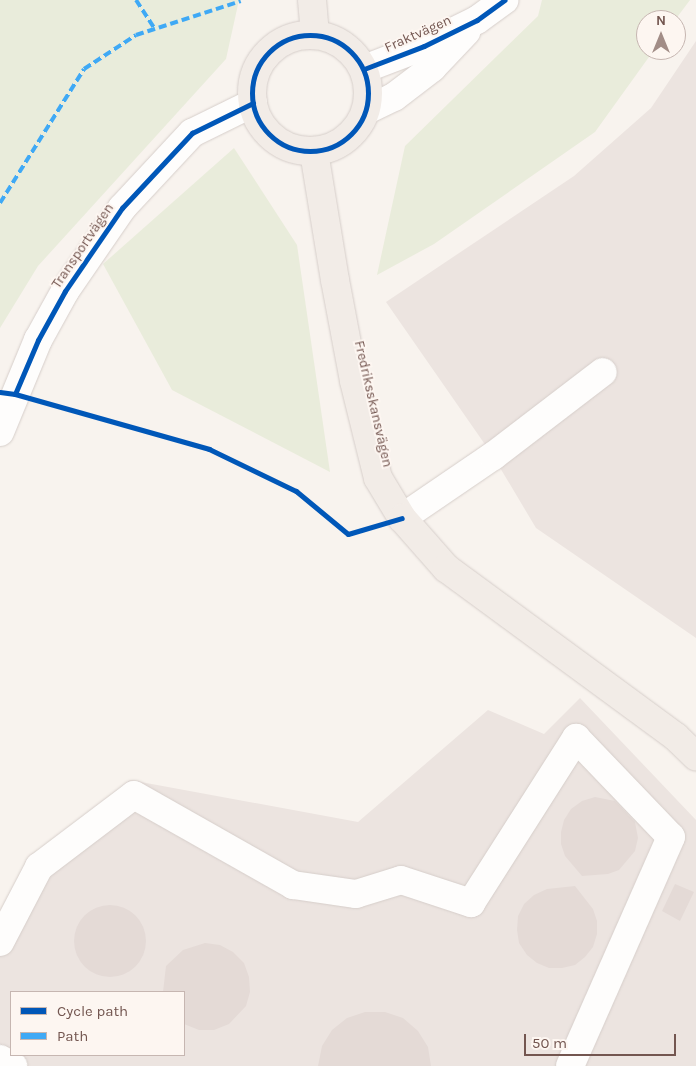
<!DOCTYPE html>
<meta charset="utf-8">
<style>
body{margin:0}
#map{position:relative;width:696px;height:1066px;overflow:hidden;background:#f8f3ee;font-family:Karla,sans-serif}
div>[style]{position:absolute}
.industrial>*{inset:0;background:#ece4e0}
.green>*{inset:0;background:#e9ecdb}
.building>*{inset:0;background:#e4dad6}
.round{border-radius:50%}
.roads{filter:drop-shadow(0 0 1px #d6ceca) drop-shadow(0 0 1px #d6ceca)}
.minor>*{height:28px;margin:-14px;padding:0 14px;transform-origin:14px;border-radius:14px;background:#fefdfc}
.major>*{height:28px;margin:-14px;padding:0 14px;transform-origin:14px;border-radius:14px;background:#f2ece7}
.major>.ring{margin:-14px;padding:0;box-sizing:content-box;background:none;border:28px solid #f2ece7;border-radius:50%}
.quiet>*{height:4px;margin-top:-2px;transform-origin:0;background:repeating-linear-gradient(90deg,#3fa9f5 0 8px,transparent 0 12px)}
.cycleway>*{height:5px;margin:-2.5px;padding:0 2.5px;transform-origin:2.5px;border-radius:2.5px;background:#0057b8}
.cycleway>.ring{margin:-2.5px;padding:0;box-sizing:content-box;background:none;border:5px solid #0057b8;border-radius:50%}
span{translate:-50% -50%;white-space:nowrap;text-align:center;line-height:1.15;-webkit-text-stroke:4px #fdf6f1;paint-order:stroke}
.street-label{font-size:14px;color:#735650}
.legend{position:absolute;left:10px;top:991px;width:175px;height:65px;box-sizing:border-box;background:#fdf6f1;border:1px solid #c6b6b1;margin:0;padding:6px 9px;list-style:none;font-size:15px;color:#735650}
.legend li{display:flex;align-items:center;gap:10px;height:25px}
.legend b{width:25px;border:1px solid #c6b6b1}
.north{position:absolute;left:636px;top:10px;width:50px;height:50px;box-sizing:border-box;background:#fdf6f1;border:1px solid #c6b6b1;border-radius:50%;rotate:0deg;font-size:14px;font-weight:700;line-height:20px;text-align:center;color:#735650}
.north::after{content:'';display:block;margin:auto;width:18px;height:22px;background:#a28d87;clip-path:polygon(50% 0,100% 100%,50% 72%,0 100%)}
.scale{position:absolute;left:524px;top:1034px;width:152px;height:22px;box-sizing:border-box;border:2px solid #735650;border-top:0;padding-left:6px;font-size:15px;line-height:18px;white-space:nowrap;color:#735650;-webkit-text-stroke:4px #fdf6f1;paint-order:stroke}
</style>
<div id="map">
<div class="industrial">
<div style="clip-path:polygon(696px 41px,696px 638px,536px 528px,493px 456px,386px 302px,574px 176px,651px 108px)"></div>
<div style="clip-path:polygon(evenodd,580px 698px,696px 820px,696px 1066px,0 1066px,0 915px,27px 860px,130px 780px,358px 822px,488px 710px,544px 734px,580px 698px,11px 992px,184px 992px,184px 1055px,11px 1055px,11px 992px)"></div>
</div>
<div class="green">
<div style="clip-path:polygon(0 0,239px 0,226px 59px,38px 266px,0 328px)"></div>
<div style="clip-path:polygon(542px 0,690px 0,675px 20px,646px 20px,646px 50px,654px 50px,595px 132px,434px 244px,377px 275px,405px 146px,538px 16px)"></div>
<div style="clip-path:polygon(234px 148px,297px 245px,330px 472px,172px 390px,103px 264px)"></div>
</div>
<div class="building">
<div style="clip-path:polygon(595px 797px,615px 801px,635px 822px,638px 838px,635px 851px,619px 870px,608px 874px,582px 876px,565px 856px,561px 844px,561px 832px,564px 820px,571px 809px,582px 801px)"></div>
<div style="clip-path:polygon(675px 884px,694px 892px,680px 921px,662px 911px)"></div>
<div style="clip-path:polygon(575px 886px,593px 909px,597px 921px,597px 934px,593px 947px,585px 957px,575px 965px,562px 968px,549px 968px,537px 963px,527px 955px,519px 943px,517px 930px,518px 916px,524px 904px,534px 895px,547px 889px)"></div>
<div class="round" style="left:74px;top:905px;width:72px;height:72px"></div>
<div style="clip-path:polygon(205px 943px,220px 945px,233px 952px,244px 963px,249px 977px,250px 992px,246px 1006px,229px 1024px,214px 1030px,199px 1030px,184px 1024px,184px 992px,163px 992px,166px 966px,183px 950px)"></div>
<div style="clip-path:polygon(365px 1012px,385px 1012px,403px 1018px,418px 1031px,428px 1047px,431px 1066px,318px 1066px,322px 1046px,332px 1030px,347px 1018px)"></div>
</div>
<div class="roads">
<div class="minor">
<div style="left:364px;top:69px;width:64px;rotate:-21deg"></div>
<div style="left:424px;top:46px;width:59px;rotate:-26.1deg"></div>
<div style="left:477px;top:20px;width:34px;rotate:-36deg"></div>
<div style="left:367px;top:110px;width:30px;rotate:-26deg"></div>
<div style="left:394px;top:97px;width:48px;rotate:-37.3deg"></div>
<div style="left:432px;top:68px;width:50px;rotate:-46.6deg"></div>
<div style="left:0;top:432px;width:100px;rotate:-67.6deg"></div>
<div style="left:38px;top:340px;width:56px;rotate:-61.1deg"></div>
<div style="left:65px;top:291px;width:101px;rotate:-55.5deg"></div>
<div style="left:122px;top:208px;width:103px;rotate:-47deg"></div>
<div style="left:192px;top:133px;width:68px;rotate:-26.2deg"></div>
<div style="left:402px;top:518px;width:110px;rotate:-34.3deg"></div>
<div style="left:493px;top:456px;width:138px;rotate:-37.4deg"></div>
<div style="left:0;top:942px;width:85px;rotate:-62.5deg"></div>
<div style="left:39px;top:867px;width:119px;rotate:-37.2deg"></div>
<div style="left:134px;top:795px;width:183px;rotate:29.5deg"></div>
<div style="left:293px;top:885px;width:64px;rotate:8.1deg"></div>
<div style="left:356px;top:894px;width:47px;rotate:-17.3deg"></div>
<div style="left:401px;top:880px;width:74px;rotate:18.2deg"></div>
<div style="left:471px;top:903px;width:196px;rotate:-57.5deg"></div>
<div style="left:576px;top:738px;width:137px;rotate:46.2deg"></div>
<div style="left:671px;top:837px;width:250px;rotate:113.8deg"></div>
<div style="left:0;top:1059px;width:15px;rotate:28deg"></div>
</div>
<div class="major">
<div style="left:312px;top:0;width:35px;rotate:85deg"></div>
<div class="ring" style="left:252px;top:35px;width:88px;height:88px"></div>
<div style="left:314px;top:152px;width:130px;rotate:80.7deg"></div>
<div style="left:335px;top:280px;width:103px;rotate:79.3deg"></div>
<div style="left:354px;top:381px;width:100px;rotate:76.1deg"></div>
<div style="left:378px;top:478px;width:47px;rotate:59deg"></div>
<div style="left:402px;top:518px;width:67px;rotate:48.7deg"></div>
<div style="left:446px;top:568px;width:285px;rotate:36.3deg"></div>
<div style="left:676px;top:737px;width:28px;rotate:44deg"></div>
</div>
</div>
<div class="quiet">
<div style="left:136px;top:0;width:33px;rotate:57deg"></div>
<div style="left:0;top:203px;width:158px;rotate:-57.9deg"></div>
<div style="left:84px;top:69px;width:62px;rotate:-33.2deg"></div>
<div style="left:136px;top:35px;width:110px;rotate:-17.9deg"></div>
</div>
<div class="cycleway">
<div class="ring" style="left:252px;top:35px;width:111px;height:111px"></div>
<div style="left:364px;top:69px;width:64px;rotate:-21deg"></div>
<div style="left:424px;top:46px;width:59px;rotate:-26.1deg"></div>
<div style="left:477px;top:20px;width:34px;rotate:-36deg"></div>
<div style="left:0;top:392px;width:15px;rotate:8deg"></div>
<div style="left:15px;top:394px;width:202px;rotate:15.8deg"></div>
<div style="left:209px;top:449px;width:97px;rotate:25.8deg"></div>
<div style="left:296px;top:491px;width:67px;rotate:39.6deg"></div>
<div style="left:348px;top:534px;width:56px;rotate:-16.5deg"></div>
<div style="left:15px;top:394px;width:59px;rotate:-66.9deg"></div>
<div style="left:38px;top:340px;width:56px;rotate:-61.1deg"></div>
<div style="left:65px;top:291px;width:101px;rotate:-55.5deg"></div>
<div style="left:122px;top:208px;width:103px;rotate:-47deg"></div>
<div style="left:192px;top:133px;width:68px;rotate:-26.2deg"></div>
</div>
<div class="street-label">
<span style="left:418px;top:34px;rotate:-24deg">Fraktvägen</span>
<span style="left:83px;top:246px;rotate:-56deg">Transportvägen</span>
<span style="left:373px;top:404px;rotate:77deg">Fredriksskansvägen</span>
</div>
<ul class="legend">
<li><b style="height:6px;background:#0057b8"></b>Cycle path</li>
<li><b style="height:6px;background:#3fa9f5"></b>Path</li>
</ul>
<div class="north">N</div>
<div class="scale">50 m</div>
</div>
